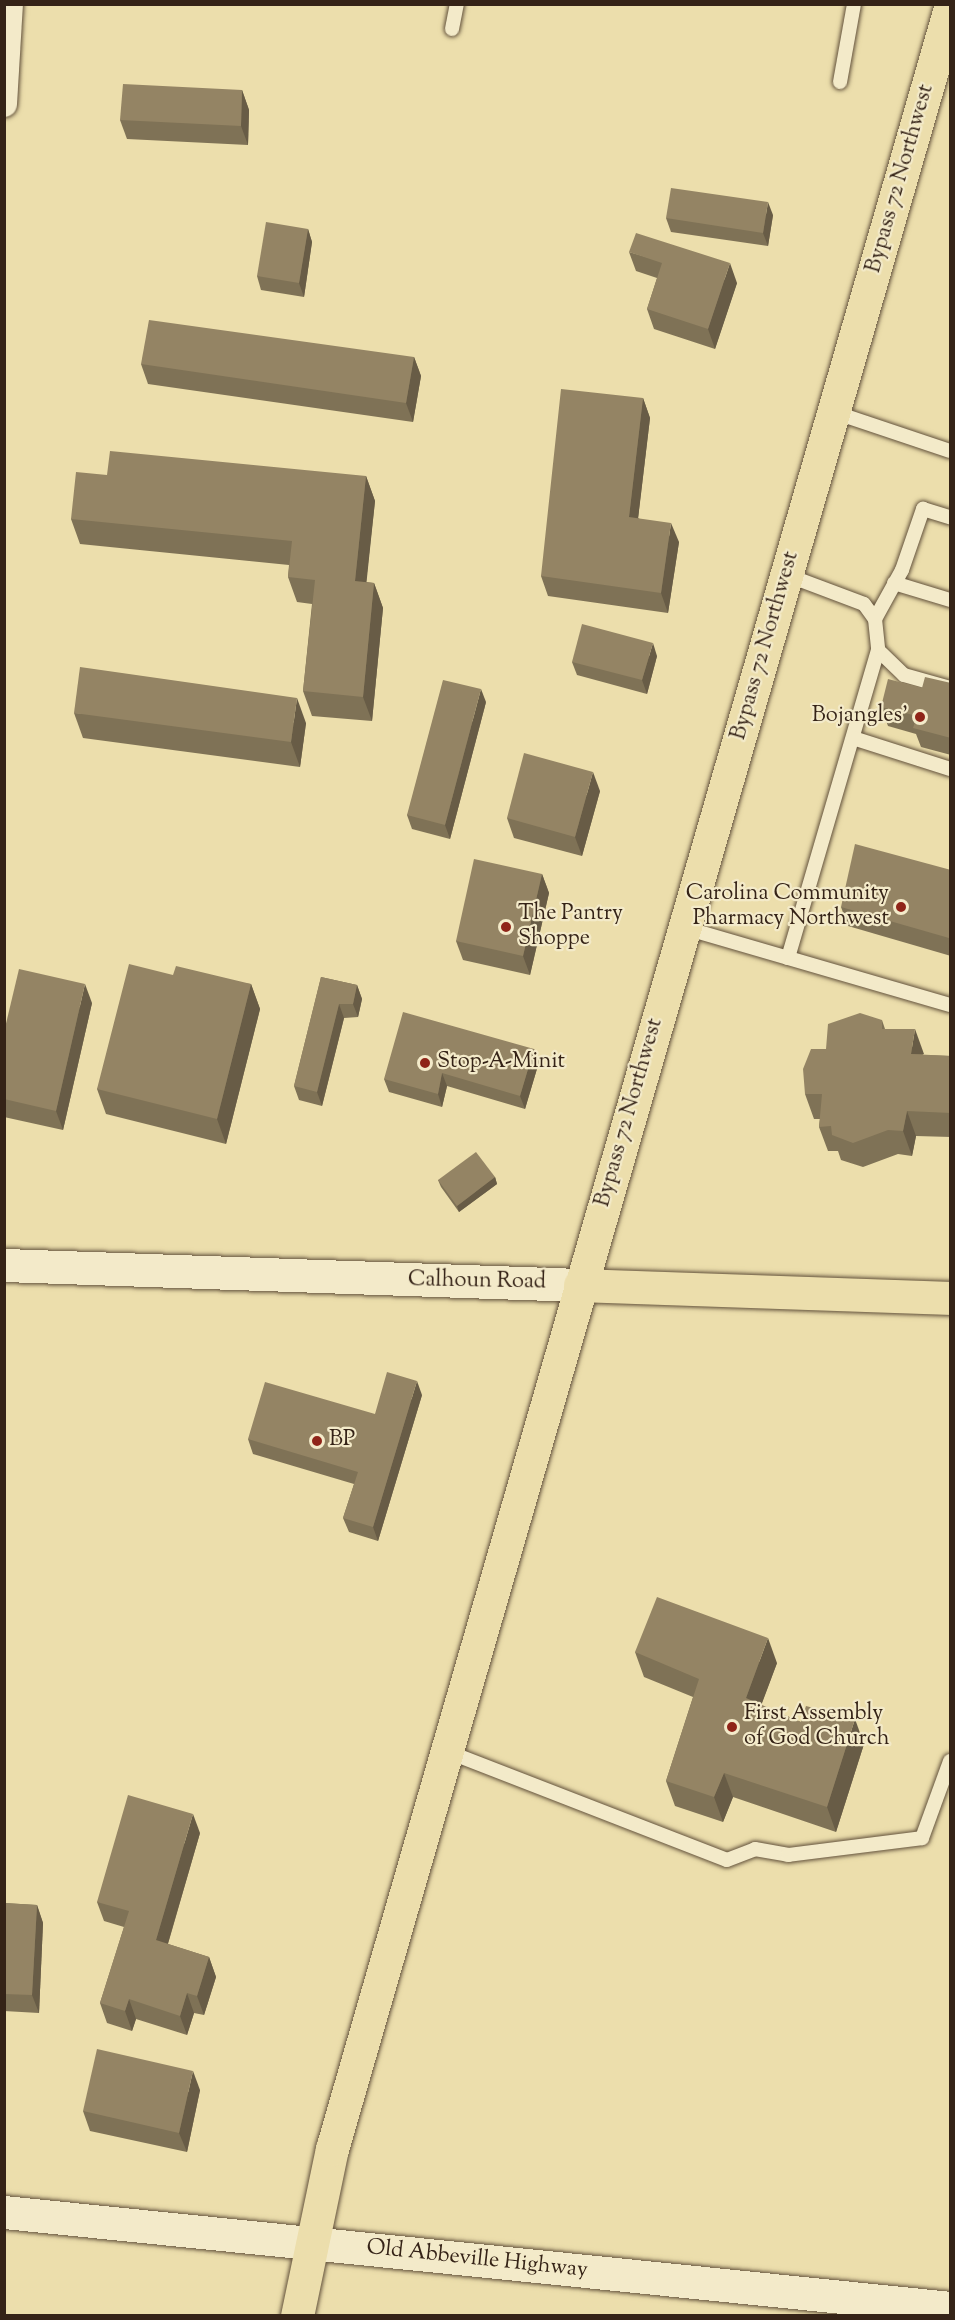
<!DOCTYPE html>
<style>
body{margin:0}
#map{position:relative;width:955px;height:2320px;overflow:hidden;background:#ecdeac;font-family:"Sorts Mill Goudy",serif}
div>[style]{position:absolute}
.roads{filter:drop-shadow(0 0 2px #63523c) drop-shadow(0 0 2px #63523c)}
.service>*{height:14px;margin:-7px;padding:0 7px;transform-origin:7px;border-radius:7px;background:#f3eac9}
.minor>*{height:26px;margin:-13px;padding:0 13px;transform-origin:13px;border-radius:13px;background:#f3eac9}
.tertiary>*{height:33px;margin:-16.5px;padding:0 16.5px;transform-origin:16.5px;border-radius:16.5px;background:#f3eac9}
.secondary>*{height:33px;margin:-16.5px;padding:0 16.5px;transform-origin:16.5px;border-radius:16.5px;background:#f3eac9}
.primary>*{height:33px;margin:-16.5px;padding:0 16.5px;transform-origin:16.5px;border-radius:16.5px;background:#ecdeac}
.trunk>*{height:33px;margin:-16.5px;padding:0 16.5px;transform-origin:16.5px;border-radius:16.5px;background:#ecdeac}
.wall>*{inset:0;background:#7f7256}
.shaded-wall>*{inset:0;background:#685c46}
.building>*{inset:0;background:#948464}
.dots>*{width:16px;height:16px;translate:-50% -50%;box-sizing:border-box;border:3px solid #f3eac9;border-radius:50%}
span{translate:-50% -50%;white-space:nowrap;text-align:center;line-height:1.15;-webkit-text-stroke:4.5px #f3eac9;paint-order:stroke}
.street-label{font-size:22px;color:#352317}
.poi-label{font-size:22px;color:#352317}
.right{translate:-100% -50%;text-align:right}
.left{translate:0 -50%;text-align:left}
.frame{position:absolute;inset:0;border:6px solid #352317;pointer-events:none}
</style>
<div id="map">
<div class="roads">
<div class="service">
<div style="left:452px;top:29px;width:25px;rotate:-79deg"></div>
<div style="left:840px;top:82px;width:79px;rotate:-79.8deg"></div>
<div style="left:834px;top:412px;width:122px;rotate:18.6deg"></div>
<div style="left:787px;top:575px;width:82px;rotate:20.6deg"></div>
<div style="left:864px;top:604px;width:19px;rotate:54deg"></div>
<div style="left:875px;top:619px;width:31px;rotate:84deg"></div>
<div style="left:878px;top:650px;width:321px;rotate:106.3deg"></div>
<div style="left:894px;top:583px;width:59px;rotate:16.9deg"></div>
<div style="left:875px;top:619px;width:56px;rotate:-61.1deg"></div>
<div style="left:902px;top:570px;width:65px;rotate:-71deg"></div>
<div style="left:923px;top:509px;width:28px;rotate:17deg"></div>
<div style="left:878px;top:650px;width:36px;rotate:44deg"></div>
<div style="left:904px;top:675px;width:48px;rotate:15.8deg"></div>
<div style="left:853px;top:738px;width:102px;rotate:17.7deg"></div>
<div style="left:685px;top:928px;width:276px;rotate:16.2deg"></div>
<div style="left:446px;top:1751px;width:301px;rotate:21.2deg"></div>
<div style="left:727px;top:1860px;width:30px;rotate:-21deg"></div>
<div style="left:755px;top:1849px;width:34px;rotate:10deg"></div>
<div style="left:788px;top:1855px;width:135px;rotate:-7.2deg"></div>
<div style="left:922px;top:1838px;width:82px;rotate:-70deg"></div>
</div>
<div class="minor">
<div style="left:4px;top:104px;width:100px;rotate:-86.6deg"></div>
</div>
<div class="tertiary">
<div style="left:4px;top:2212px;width:951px;rotate:5.79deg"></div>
</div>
<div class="secondary">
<div style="left:4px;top:1265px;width:576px;rotate:1.99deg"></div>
</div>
<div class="primary">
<div style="left:580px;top:1285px;width:370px;rotate:2deg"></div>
</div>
<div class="trunk">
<div style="left:297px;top:2316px;width:171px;rotate:-78.2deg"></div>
<div style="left:332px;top:2149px;width:2228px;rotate:-73.9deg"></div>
</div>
</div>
<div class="wall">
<div style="clip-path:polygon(242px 90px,249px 110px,248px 145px,127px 139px,120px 120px)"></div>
<div style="clip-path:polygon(773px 215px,768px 246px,671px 232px,666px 218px)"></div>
<div style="clip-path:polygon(308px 229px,312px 242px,304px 297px,261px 290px,257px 276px)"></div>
<div style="clip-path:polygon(629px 252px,737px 283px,715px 349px,654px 329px,647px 309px,657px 278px,636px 271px)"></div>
<div style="clip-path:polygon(414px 357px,421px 376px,413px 422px,148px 384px,141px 364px)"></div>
<div style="clip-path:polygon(643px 398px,650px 418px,638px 518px,679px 542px,668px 613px,548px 596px,541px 576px)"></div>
<div style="clip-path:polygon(107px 475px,366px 476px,375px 501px,366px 582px,374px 583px,383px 608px,372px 721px,312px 716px,303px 691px,312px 604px,297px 602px,288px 577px,289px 565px,80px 544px,71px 519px)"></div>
<div style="clip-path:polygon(657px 656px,647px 694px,577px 675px,572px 662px)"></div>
<div style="clip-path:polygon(951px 683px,951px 755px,921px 747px,916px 734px,888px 726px,881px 707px,922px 688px)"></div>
<div style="clip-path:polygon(486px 702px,450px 839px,412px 829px,407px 815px)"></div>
<div style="clip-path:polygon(74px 713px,306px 723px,300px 767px,83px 738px)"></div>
<div style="clip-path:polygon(600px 791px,582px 856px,514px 838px,507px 818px)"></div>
<div style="clip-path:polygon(951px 870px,951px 956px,848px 926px,841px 907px)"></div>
<div style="clip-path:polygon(542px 874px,549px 893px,530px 975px,463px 960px,456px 941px)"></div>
<div style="clip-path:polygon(173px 975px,251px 984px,260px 1009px,226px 1144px,106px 1114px,97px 1089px)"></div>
<div style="clip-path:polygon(321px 977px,357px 985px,362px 999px,358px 1017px,344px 1018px,322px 1106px,299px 1100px,294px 1086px)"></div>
<div style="clip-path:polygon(92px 1003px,63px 1130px,4px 1117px,4px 1032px)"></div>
<div style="clip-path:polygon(882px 1020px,885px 1029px,924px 1055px,951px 1056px,951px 1137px,916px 1136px,912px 1156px,898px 1154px,863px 1167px,841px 1160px,838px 1151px,828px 1151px,819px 1127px,820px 1119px,814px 1119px,805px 1094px,826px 1049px)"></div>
<div style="clip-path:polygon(534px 1049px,539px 1062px,525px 1109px,447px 1086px,442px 1107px,389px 1092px,384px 1079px)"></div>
<div style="clip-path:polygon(495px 1177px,497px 1184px,459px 1212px,441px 1187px,438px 1180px)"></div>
<div style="clip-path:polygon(422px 1395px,378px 1541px,349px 1532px,343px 1518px,354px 1484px,253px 1454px,248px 1439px,375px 1414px)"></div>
<div style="clip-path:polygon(635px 1652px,777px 1663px,761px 1705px,801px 1722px,864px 1744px,836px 1832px,733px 1797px,723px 1822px,675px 1806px,666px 1781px,693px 1697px,644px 1677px)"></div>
<div style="clip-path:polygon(200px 1833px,168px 1944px,209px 1957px,216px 1977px,204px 2015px,194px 2013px,187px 2035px,136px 2019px,132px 2031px,107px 2023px,100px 2003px,124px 1927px,104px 1921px,97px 1902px)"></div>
<div style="clip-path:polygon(4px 1903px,37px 1905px,43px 1923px,39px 2013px,4px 2011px)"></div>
<div style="clip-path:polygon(200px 2090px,187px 2152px,90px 2131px,83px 2111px)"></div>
</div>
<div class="shaded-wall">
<div style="clip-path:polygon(242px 90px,249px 110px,248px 145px,241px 126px)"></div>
<div style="clip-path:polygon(768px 202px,773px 215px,768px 246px,763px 233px)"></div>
<div style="clip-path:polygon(308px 229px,312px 242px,304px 297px,299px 283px)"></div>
<div style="clip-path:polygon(730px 263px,737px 283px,715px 349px,708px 329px)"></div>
<div style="clip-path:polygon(414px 357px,421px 376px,413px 422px,406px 403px)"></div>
<div style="clip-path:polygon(643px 398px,650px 418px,636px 536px,629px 517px)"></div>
<div style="clip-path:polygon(366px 476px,375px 501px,364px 606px,355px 581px)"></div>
<div style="clip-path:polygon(671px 523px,679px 542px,668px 613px,661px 593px)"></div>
<div style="clip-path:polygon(374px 583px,383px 608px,372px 721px,363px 697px)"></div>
<div style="clip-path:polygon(653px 643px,657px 656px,647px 694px,642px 680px)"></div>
<div style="clip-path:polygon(481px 689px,486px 702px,450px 839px,445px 825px)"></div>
<div style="clip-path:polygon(297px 698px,306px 723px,300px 767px,291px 742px)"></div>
<div style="clip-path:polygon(593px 772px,600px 791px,582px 856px,575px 837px)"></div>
<div style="clip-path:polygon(542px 874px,549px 893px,530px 975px,523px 956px)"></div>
<div style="clip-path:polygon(85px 984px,92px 1003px,63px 1130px,56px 1111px)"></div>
<div style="clip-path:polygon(251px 984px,260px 1009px,226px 1144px,217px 1119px)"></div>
<div style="clip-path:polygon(357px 985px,362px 999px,358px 1017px,353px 1004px)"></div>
<div style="clip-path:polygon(339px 1004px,344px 1018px,322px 1106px,317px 1092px)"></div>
<div style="clip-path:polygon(915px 1029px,924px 1054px,911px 1054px)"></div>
<div style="clip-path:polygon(534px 1049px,539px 1062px,525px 1109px,520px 1096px)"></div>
<div style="clip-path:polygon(442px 1073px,447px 1086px,442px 1107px,438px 1094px)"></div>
<div style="clip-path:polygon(907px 1111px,916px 1136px,912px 1156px,903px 1131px)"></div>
<div style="clip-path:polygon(495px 1177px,497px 1184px,459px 1212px,457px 1206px)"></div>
<div style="clip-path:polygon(417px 1381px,422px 1395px,378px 1541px,373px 1527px)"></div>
<div style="clip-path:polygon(768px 1638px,777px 1663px,755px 1722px,746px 1698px)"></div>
<div style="clip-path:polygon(855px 1719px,864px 1744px,836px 1832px,827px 1807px)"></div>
<div style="clip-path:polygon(724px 1773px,733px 1797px,723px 1822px,714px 1797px)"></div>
<div style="clip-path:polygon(193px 1814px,200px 1833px,163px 1960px,156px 1940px)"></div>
<div style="clip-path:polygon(37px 1905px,43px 1923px,39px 2013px,32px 1995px)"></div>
<div style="clip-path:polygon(209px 1957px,216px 1977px,204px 2015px,197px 1996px)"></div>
<div style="clip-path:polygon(187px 1993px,194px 2013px,187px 2035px,180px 2016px)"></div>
<div style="clip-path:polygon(129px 1999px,136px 2019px,132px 2031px,125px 2011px)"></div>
<div style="clip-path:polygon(193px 2071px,200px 2090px,187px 2152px,179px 2133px)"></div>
</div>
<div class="building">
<div style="clip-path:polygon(123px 84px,242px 90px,241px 126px,120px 120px)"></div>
<div style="clip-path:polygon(671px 188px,768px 202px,763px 233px,666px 218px)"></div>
<div style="clip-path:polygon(266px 222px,308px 229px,299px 283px,257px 276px)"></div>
<div style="clip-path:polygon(636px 233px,730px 263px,708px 329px,647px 309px,662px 263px,629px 252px)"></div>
<div style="clip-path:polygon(149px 320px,414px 357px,406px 403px,141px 364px)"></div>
<div style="clip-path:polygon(561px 389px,643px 398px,629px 517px,671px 523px,661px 593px,541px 576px)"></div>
<div style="clip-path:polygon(110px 451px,366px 476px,355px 581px,374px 583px,363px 697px,303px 691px,315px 580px,288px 577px,292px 541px,71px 519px,76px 472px,107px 475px)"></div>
<div style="clip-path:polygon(582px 624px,653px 643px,642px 680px,572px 662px)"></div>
<div style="clip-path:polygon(80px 667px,297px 698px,291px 742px,74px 713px)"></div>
<div style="clip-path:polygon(925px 677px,951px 683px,951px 738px,913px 728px,917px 716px,881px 707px,888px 679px,922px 688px)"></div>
<div style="clip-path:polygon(443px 680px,481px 689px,445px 825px,407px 815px)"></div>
<div style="clip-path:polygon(524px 753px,593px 772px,575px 837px,507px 818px)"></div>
<div style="clip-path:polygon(855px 844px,951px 870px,951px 932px,949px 938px,841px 907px)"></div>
<div style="clip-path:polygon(474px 859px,542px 874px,523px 956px,456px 941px)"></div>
<div style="clip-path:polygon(129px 964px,173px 975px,176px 966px,251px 984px,217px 1119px,97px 1089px)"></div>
<div style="clip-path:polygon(19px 969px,85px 984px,56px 1111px,4px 1099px,4px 1032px)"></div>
<div style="clip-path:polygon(321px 977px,357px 985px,353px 1004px,339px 1004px,317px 1092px,294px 1086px)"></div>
<div style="clip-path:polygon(403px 1012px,534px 1049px,520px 1096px,442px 1073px,438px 1094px,384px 1079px)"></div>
<div style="clip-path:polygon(860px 1013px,882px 1020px,882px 1029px,915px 1029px,911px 1054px,951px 1056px,951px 1113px,907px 1111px,903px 1131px,888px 1130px,853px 1143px,832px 1135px,831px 1126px,819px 1127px,822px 1094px,805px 1094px,803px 1069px,811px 1049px,826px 1049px,828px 1024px)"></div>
<div style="clip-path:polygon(476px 1152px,495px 1177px,457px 1206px,438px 1180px)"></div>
<div style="clip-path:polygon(387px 1372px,417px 1381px,373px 1527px,343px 1518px,358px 1472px,248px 1439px,265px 1382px,375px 1414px)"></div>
<div style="clip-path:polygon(657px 1597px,768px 1638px,746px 1698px,801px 1722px,806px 1706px,855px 1719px,827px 1807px,724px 1773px,714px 1797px,666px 1781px,699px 1679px,635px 1652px)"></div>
<div style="clip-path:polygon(128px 1795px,193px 1814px,156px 1940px,209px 1957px,197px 1996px,187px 1993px,180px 2016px,129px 1999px,125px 2011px,100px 2003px,129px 1911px,97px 1902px)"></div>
<div style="clip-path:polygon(4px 1903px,37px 1905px,32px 1995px,4px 1994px)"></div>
<div style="clip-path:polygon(97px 2049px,193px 2071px,179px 2133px,83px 2111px)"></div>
</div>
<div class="dots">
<div style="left:920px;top:717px;background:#8f2418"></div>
<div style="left:901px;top:907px;background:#8f2418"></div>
<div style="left:506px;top:927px;background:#8f2418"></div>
<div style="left:425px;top:1063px;background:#8f2418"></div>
<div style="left:317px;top:1441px;background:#8f2418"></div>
<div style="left:732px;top:1727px;background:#8f2418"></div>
</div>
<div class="street-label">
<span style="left:901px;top:179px;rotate:-74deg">Bypass 72 Northwest</span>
<span style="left:766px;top:646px;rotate:-74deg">Bypass 72 Northwest</span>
<span style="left:630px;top:1113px;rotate:-74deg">Bypass 72 Northwest</span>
<span style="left:477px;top:1282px;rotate:1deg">Calhoun Road</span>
<span style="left:477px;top:2260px;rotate:6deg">Old Abbeville Highway</span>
</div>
<div class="poi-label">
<span class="right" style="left:908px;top:717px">Bojangles'</span>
<span class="right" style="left:889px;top:907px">Carolina Community<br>Pharmacy Northwest</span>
<span class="left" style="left:518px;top:927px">The Pantry<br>Shoppe</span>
<span class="left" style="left:437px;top:1063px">Stop-A-Minit</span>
<span class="left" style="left:329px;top:1441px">BP</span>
<span class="left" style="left:744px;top:1727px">First Assembly<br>of God Church</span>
</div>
<div class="frame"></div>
</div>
